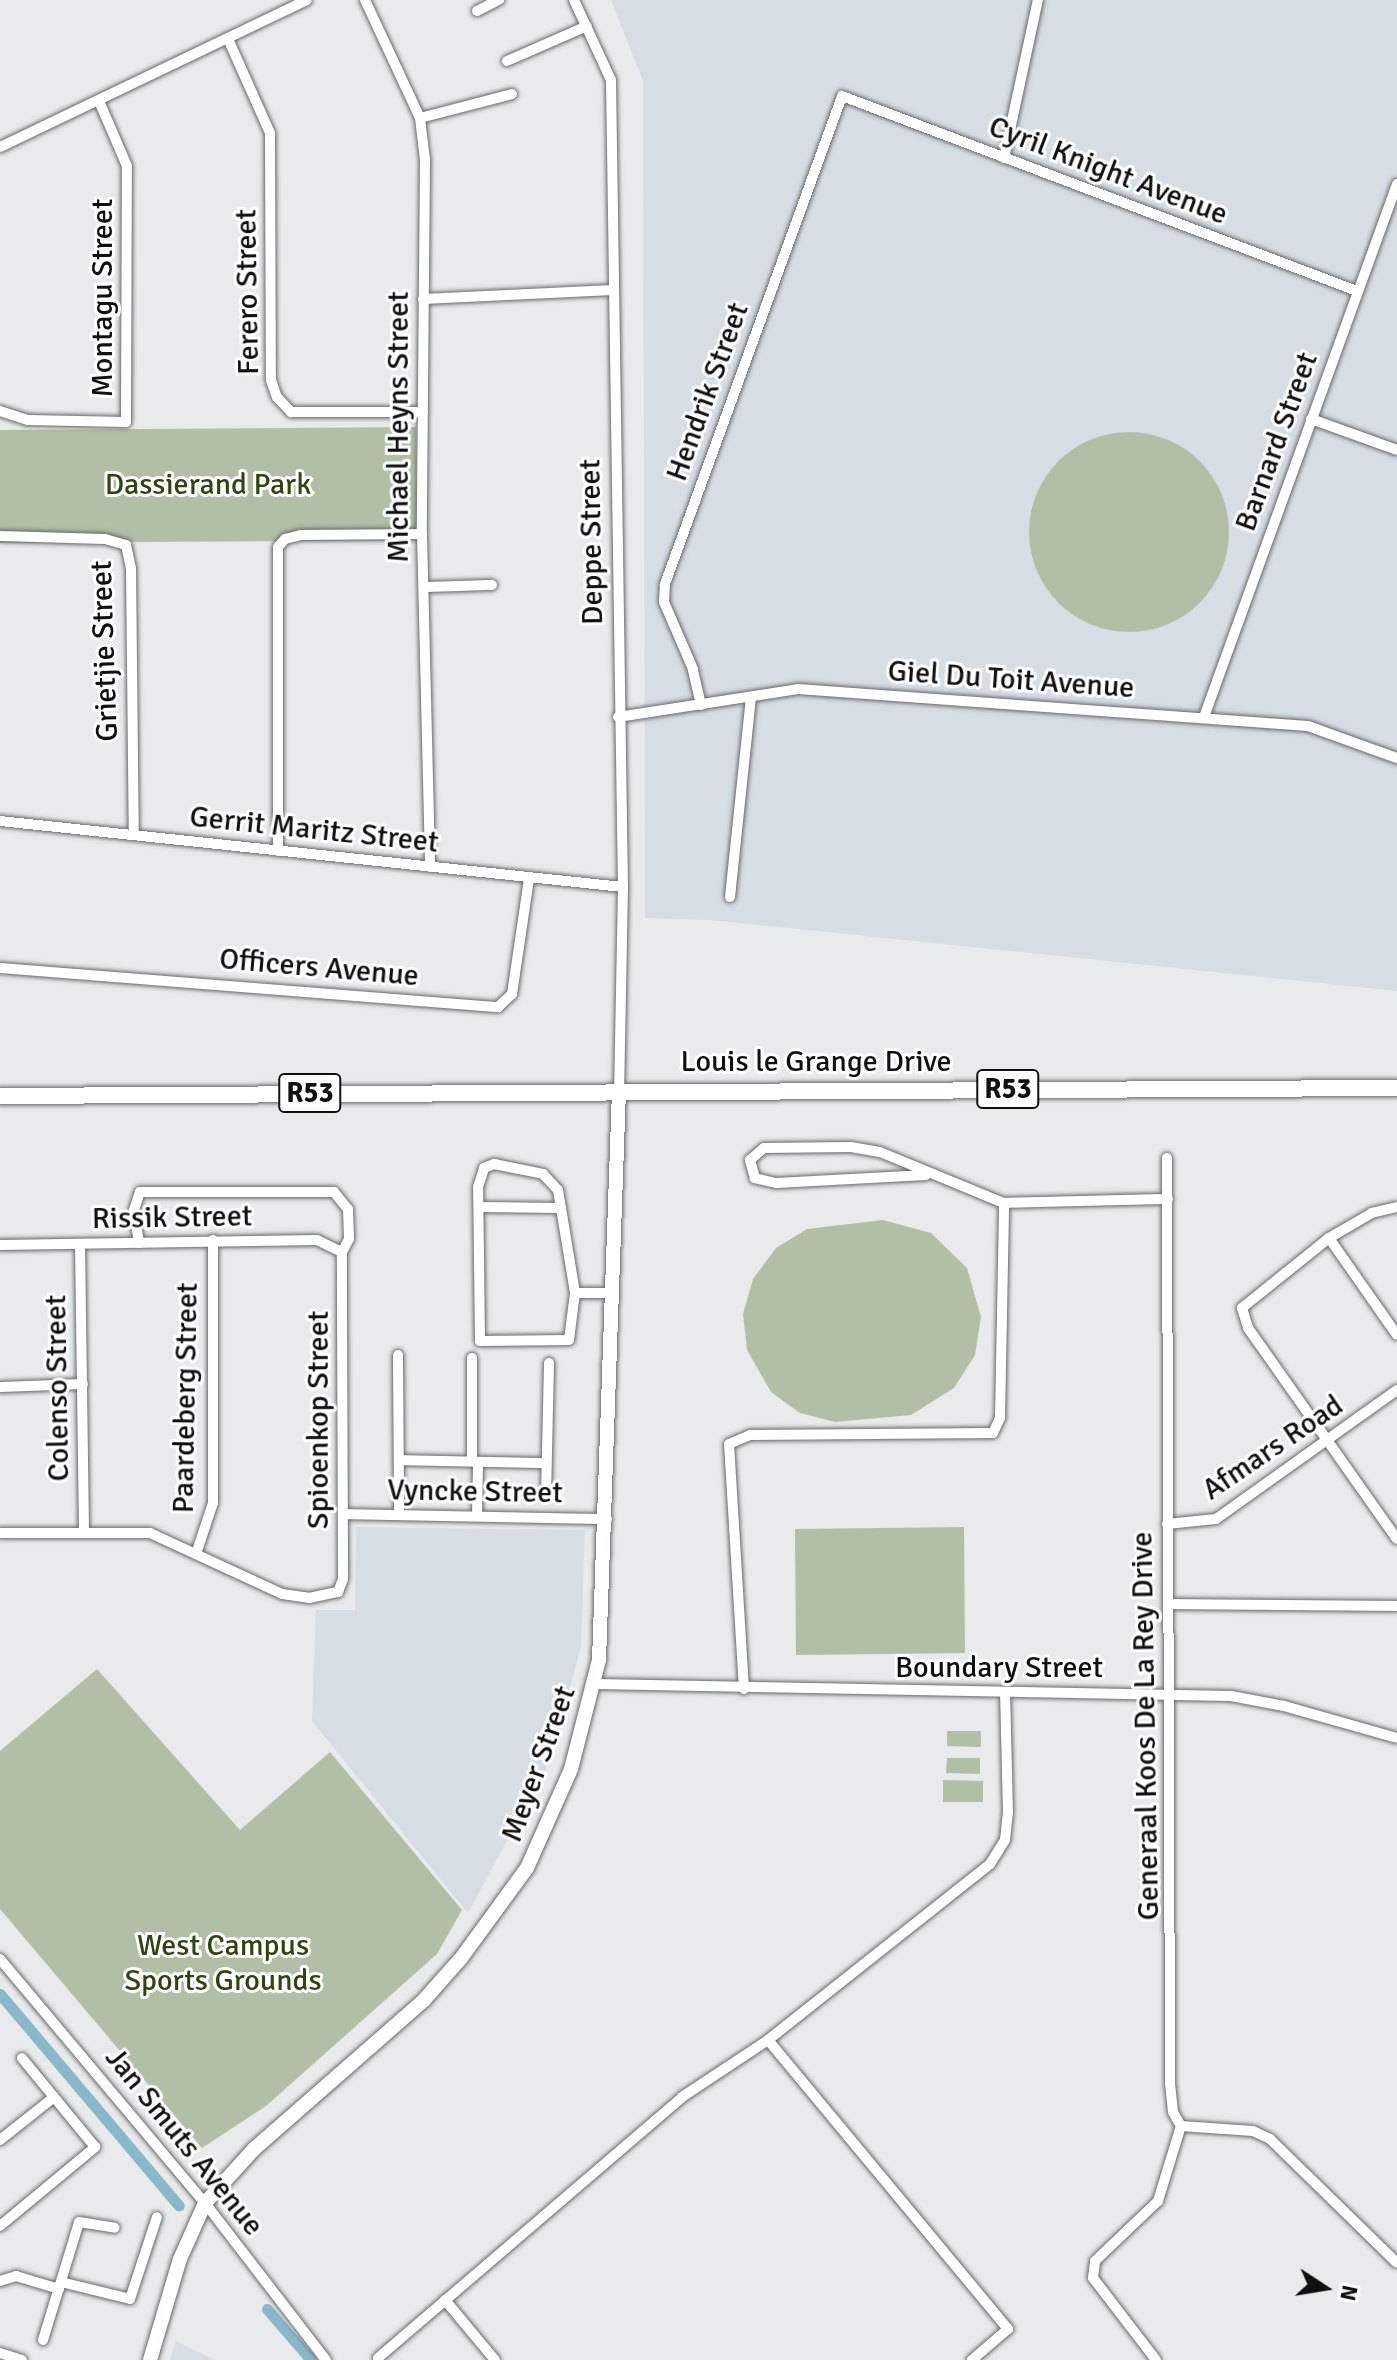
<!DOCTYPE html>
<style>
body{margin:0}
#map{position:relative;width:1397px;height:2360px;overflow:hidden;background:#e8eaeb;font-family:Signika,sans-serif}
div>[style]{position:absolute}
.built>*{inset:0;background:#d7dde5}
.green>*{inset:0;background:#b2bfa7}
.round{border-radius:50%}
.canal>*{height:11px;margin:-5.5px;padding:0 5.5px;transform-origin:5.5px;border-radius:5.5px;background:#89b8c9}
.roads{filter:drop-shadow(0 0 2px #68696a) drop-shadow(0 0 2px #68696a)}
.street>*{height:10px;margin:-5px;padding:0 5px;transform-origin:5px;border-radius:5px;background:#fff}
.secondary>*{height:14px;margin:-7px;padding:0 7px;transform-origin:7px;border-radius:7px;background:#fff}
.primary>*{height:16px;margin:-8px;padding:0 8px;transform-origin:8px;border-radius:8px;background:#fff}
span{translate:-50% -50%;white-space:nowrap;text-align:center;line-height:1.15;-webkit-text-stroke:6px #fff;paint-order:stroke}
.shield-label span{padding:2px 6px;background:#fff;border:2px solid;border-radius:6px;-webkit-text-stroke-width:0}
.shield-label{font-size:28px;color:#101011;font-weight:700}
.street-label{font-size:30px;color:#101011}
.park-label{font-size:30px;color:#2d450e}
.north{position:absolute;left:1285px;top:2248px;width:80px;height:80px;-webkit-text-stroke:6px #fff;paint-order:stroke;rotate:102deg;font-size:22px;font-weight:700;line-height:32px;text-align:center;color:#101011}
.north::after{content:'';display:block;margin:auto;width:28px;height:36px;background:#101011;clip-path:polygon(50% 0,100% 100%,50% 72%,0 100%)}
</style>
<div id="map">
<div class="built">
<div style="clip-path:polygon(611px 0,1397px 0,1397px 991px,711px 920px,645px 918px,643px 81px)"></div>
<div style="clip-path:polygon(356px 1527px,585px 1530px,581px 1647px,550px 1761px,468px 1913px,312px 1721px,316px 1610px,355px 1610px)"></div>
<div style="clip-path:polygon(176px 2341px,215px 2360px,170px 2360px)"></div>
</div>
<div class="green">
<div style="clip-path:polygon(416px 427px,417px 540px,0 543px,0 430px)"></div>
<div class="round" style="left:1029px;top:432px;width:200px;height:200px"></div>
<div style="clip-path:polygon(883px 1220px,931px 1233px,967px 1268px,981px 1317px,975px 1355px,954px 1388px,911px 1415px,835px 1422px,800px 1413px,771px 1392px,747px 1350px,743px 1314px,753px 1279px,776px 1248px,807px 1229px)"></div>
<div style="clip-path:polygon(964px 1527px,965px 1653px,796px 1655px,795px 1529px)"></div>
<div style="clip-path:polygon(97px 1669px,240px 1830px,330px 1752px,462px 1910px,437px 1954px,266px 2106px,202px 2148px,0 1909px,0 1751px)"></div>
<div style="clip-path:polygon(947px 1731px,981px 1731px,981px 1747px,947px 1746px)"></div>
<div style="clip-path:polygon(947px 1758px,980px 1758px,980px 1774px,946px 1773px)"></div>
<div style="clip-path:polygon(943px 1780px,983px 1781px,983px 1802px,943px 1802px)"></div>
</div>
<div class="canal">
<div style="left:0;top:1994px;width:277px;rotate:49.8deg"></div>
<div style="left:267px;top:2309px;width:67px;rotate:49.2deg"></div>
</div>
<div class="roads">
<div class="street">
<div style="left:365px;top:0;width:130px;rotate:65deg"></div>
<div style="left:420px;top:118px;width:42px;rotate:83.2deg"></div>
<div style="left:425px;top:160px;width:374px;rotate:90.5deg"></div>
<div style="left:422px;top:534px;width:333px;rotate:88.6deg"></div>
<div style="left:574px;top:0;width:88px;rotate:65.2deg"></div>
<div style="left:611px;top:80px;width:807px;rotate:89.15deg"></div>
<div style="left:623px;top:887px;width:204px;rotate:91.1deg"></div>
<div style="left:477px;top:11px;width:25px;rotate:-27deg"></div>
<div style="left:229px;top:41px;width:101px;rotate:66deg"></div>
<div style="left:270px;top:133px;width:247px;rotate:89.8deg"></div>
<div style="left:271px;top:380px;width:18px;rotate:71deg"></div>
<div style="left:277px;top:397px;width:21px;rotate:47deg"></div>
<div style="left:291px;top:412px;width:132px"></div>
<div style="left:507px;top:61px;width:87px;rotate:-23.6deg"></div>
<div style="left:420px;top:118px;width:95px;rotate:-14.6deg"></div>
<div style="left:0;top:147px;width:340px;rotate:-25.6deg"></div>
<div style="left:1004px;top:158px;width:162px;rotate:-77.9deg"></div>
<div style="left:423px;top:299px;width:190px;rotate:-2.7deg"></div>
<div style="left:0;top:411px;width:29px;rotate:18deg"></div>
<div style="left:28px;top:420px;width:98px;rotate:1.2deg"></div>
<div style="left:126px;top:422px;width:256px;rotate:-89.8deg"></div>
<div style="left:127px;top:166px;width:71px;rotate:-113.3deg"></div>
<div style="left:1311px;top:419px;width:91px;rotate:19.8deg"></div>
<div style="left:0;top:536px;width:105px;rotate:1.6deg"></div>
<div style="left:105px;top:539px;width:22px;rotate:16deg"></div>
<div style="left:126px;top:545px;width:24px;rotate:78deg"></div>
<div style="left:131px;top:568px;width:267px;rotate:89.4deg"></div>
<div style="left:424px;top:587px;width:68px;rotate:-1.7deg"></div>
<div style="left:701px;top:705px;width:37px;rotate:-103deg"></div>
<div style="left:693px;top:669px;width:73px;rotate:-113.4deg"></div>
<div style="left:664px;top:602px;width:18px;rotate:-87deg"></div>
<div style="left:665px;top:584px;width:519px;rotate:-70.06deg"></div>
<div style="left:842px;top:96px;width:551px;rotate:20.74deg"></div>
<div style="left:618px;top:717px;width:182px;rotate:-8.8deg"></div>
<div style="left:798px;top:689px;width:511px;rotate:4.15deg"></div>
<div style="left:1308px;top:726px;width:95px;rotate:19.8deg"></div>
<div style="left:1204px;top:717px;width:567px;rotate:-70.09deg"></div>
<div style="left:0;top:821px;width:626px;rotate:6.05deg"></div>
<div style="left:278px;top:851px;width:304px;rotate:-90deg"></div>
<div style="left:278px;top:547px;width:11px;rotate:-49deg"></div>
<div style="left:285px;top:539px;width:16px;rotate:-14deg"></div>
<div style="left:301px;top:535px;width:121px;rotate:-0.5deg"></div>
<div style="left:730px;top:897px;width:201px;rotate:-84deg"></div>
<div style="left:0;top:968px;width:500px;rotate:4.5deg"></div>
<div style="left:498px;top:1007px;width:19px;rotate:-43deg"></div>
<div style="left:512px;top:994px;width:116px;rotate:-81.6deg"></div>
<div style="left:926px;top:1175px;width:150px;rotate:176.9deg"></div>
<div style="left:776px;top:1183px;width:22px;rotate:-167deg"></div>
<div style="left:755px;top:1178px;width:19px;rotate:-106deg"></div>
<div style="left:750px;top:1160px;width:18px;rotate:-41deg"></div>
<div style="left:764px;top:1148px;width:87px;rotate:-0.7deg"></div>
<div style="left:851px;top:1147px;width:29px;rotate:10deg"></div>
<div style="left:880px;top:1152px;width:134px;rotate:22.4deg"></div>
<div style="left:479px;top:1207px;width:82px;rotate:0.7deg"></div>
<div style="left:1397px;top:1207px;width:26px;rotate:167deg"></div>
<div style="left:1372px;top:1213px;width:50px;rotate:149.8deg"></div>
<div style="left:1329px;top:1238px;width:112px;rotate:141.2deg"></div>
<div style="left:1242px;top:1308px;width:21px;rotate:73deg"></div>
<div style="left:1248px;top:1328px;width:258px;rotate:54.8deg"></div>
<div style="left:1329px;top:1238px;width:118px;rotate:55deg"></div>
<div style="left:139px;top:1243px;width:33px;rotate:-99deg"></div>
<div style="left:134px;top:1210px;width:19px;rotate:-72deg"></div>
<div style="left:140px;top:1192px;width:194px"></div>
<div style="left:334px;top:1192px;width:22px;rotate:51deg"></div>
<div style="left:348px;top:1209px;width:30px;rotate:88deg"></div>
<div style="left:349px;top:1239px;width:15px;rotate:118deg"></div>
<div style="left:80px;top:1244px;width:288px;rotate:89.2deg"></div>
<div style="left:0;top:1245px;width:317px;rotate:-0.9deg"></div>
<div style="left:317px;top:1240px;width:28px;rotate:26deg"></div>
<div style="left:575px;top:1293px;width:47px;rotate:97.3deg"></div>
<div style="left:569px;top:1340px;width:89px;rotate:179.4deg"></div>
<div style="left:480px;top:1341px;width:154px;rotate:-90.7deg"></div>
<div style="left:478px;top:1187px;width:20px;rotate:-72deg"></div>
<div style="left:484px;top:1168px;width:11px;rotate:-22deg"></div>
<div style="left:494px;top:1164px;width:50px;rotate:11.5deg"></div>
<div style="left:543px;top:1174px;width:22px;rotate:47deg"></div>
<div style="left:558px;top:1190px;width:104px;rotate:80.6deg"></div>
<div style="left:575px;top:1293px;width:39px"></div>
<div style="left:398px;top:1355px;width:160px;rotate:89.6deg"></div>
<div style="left:0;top:1387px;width:83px;rotate:-2.1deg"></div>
<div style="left:399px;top:1460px;width:147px;rotate:1.2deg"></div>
<div style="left:472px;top:1461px;width:103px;rotate:-90deg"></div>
<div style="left:546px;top:1496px;width:133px;rotate:-88.7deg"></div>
<div style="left:344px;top:1514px;width:263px;rotate:1.1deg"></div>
<div style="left:477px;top:1516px;width:53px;rotate:-88.9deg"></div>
<div style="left:1167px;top:1524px;width:49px;rotate:-5.8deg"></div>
<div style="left:1216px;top:1519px;width:222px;rotate:-35.5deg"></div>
<div style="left:0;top:1533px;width:150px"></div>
<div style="left:150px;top:1533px;width:145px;rotate:24.8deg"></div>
<div style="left:282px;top:1594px;width:27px;rotate:8deg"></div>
<div style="left:309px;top:1598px;width:30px;rotate:-12deg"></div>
<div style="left:338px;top:1592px;width:14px;rotate:-69deg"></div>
<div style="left:343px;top:1579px;width:327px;rotate:-90.2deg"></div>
<div style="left:196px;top:1554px;width:54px;rotate:-71.6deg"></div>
<div style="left:213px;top:1503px;width:263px;rotate:-90deg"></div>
<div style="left:1168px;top:1604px;width:229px;rotate:0.5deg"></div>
<div style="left:596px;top:1684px;width:635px;rotate:1.08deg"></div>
<div style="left:1231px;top:1696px;width:54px;rotate:10.7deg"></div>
<div style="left:1284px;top:1706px;width:117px;rotate:15.8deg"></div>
<div style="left:744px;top:1689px;width:245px;rotate:-93.5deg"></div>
<div style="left:729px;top:1444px;width:23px;rotate:-23deg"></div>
<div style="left:750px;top:1435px;width:243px;rotate:-0.5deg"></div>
<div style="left:993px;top:1433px;width:17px;rotate:-65deg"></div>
<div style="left:1000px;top:1418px;width:215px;rotate:-88.9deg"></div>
<div style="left:1004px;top:1203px;width:164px;rotate:-1.4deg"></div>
<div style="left:0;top:1959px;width:319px;rotate:50deg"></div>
<div style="left:205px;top:2203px;width:198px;rotate:52.4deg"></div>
<div style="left:768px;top:2040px;width:376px;rotate:50.3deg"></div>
<div style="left:1008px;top:2329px;width:48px;rotate:139.3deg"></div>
<div style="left:1181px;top:2126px;width:72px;rotate:4deg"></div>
<div style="left:1253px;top:2131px;width:19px;rotate:25deg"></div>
<div style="left:1270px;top:2139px;width:177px;rotate:44.3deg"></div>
<div style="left:0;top:2140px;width:69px;rotate:-38.5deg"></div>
<div style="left:0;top:2226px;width:124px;rotate:-39.7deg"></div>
<div style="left:95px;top:2147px;width:115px;rotate:-129.4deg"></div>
<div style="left:0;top:2281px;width:17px;rotate:-17deg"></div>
<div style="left:16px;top:2276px;width:45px;rotate:16.8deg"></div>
<div style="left:61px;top:2282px;width:71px;rotate:13.8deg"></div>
<div style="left:130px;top:2299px;width:86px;rotate:-71.8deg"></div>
<div style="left:445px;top:2300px;width:78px;rotate:50.2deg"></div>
<div style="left:43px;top:2340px;width:123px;rotate:-73deg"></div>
<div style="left:79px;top:2222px;width:36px;rotate:9deg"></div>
<div style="left:0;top:2353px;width:23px;rotate:18deg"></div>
<div style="left:378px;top:2358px;width:401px;rotate:-40.6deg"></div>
<div style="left:682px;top:2097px;width:103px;rotate:-33.5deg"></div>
<div style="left:768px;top:2040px;width:283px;rotate:-38.4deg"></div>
<div style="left:990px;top:1864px;width:28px;rotate:-58deg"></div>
<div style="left:1005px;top:1840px;width:27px;rotate:-84deg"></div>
<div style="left:1008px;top:1813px;width:120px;rotate:-91.4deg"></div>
<div style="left:1156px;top:2360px;width:103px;rotate:-127.5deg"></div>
<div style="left:1093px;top:2278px;width:17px;rotate:-83deg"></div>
<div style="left:1095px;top:2261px;width:87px;rotate:-43.6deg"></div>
<div style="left:1158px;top:2201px;width:78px;rotate:-73deg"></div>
<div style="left:1181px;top:2126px;width:16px;rotate:-120deg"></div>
<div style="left:1173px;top:2112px;width:30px;rotate:-96deg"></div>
<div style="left:1170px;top:2082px;width:924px;rotate:-90.19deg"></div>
</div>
<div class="secondary">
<div style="left:150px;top:2360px;width:105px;rotate:-73.5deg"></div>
<div style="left:180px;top:2259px;width:61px;rotate:-65.9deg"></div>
<div style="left:205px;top:2203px;width:73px;rotate:-47.8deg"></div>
<div style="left:254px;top:2149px;width:226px;rotate:-41.2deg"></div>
<div style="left:424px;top:2000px;width:57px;rotate:-48.5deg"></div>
<div style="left:462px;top:1957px;width:110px;rotate:-53.9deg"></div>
<div style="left:527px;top:1868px;width:108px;rotate:-66deg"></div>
<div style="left:571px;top:1769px;width:113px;rotate:-75.6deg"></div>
<div style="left:599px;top:1660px;width:569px;rotate:-87.99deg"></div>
</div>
<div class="primary">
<div style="left:0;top:1096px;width:1397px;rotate:-0.33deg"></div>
</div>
</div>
<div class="shield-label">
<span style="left:1008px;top:1089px">R53</span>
<span style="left:310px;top:1093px">R53</span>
</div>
<div class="street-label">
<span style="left:1108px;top:171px;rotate:21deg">Cyril Knight Avenue</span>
<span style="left:248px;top:292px;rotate:-91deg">Ferero Street</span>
<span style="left:103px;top:298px;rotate:-90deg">Montagu Street</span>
<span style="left:708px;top:392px;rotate:-70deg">Hendrik Street</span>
<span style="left:399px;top:427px;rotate:-90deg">Michael Heyns Street</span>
<span style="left:1277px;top:442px;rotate:-70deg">Barnard Street</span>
<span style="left:592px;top:542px;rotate:-91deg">Deppe Street</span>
<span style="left:105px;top:651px;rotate:-92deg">Grietjie Street</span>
<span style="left:1011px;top:680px;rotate:4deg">Giel Du Toit Avenue</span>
<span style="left:314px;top:830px;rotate:6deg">Gerrit Maritz Street</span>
<span style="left:319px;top:968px;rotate:5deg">Officers Avenue</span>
<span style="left:816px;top:1062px">Louis le Grange Drive</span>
<span style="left:172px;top:1218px;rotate:-1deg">Rissik Street</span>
<span style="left:58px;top:1388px;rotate:-91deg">Colenso Street</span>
<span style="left:186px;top:1398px;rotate:-89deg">Paardeberg Street</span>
<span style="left:319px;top:1420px;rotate:-90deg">Spioenkop Street</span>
<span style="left:1273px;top:1448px;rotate:-34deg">Afmars Road</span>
<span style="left:475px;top:1492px;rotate:1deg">Vyncke Street</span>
<span style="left:999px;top:1668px">Boundary Street</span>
<span style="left:1146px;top:1726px;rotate:-91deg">Generaal Koos De La Rey Drive</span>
<span style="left:539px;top:1764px;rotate:-70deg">Meyer Street</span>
<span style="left:184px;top:2142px;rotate:51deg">Jan Smuts Avenue</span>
</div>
<div class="park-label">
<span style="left:208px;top:485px">Dassierand Park</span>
<span style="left:223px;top:1963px">West Campus<br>Sports Grounds</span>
</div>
<div class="north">N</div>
</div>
